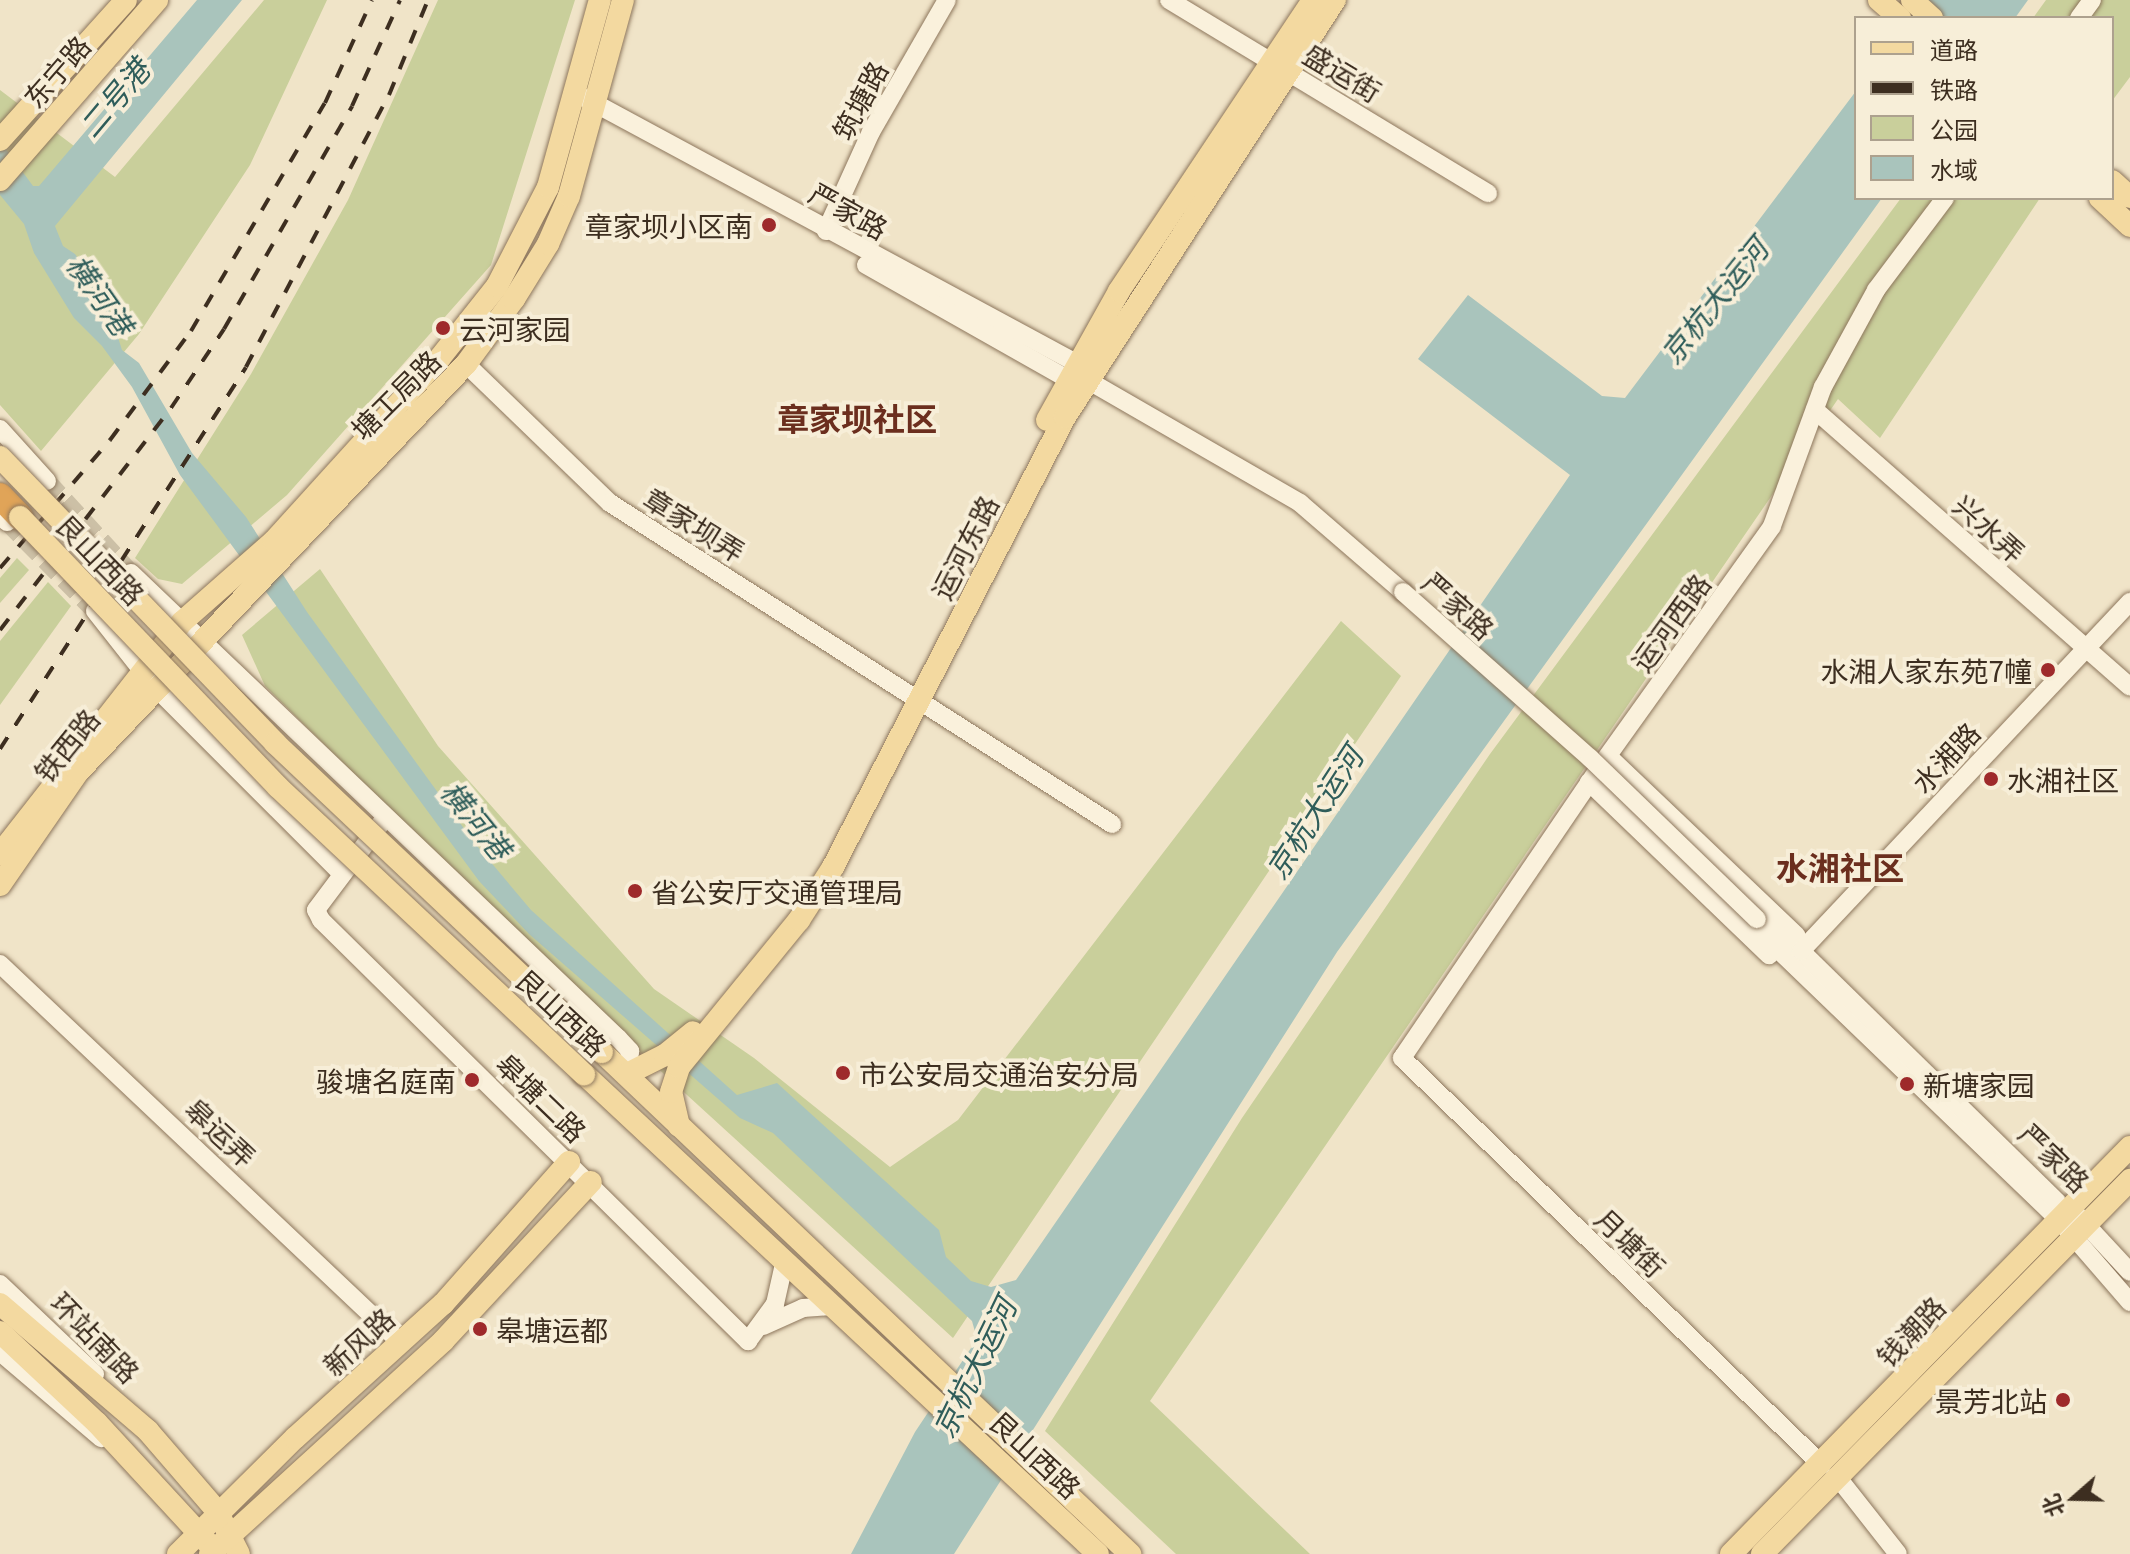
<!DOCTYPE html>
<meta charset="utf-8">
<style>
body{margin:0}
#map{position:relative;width:2130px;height:1554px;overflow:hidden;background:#f0e4c8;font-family:Georgia,"Noto Sans SC",serif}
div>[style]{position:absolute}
.green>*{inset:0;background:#c9cf9b}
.water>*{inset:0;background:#a9c4bc}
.minor-tunnel>*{height:18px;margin-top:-9px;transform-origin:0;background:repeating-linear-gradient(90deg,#ccc0a6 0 18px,transparent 0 27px)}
.roads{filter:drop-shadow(0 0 2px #8d765c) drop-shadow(0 0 2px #8d765c)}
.minor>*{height:18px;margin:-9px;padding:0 9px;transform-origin:9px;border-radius:9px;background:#faf1dc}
.major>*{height:22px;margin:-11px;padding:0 11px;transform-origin:11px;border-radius:11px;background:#f3d9a0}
.highway>*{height:26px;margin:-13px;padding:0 13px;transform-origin:13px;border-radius:13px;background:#e0a458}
.rail>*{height:4px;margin-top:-2px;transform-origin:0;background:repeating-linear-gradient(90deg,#3d2e20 0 14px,transparent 0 28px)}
.bridges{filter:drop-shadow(0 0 2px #8d765c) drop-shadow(0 0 2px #8d765c)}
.minor-bridge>*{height:18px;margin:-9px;padding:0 9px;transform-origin:9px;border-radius:9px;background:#faf1dc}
.major-bridge>*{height:22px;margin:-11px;padding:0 11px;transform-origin:11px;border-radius:11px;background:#f3d9a0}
.dots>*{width:22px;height:22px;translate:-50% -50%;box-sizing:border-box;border:4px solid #f7eed8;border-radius:50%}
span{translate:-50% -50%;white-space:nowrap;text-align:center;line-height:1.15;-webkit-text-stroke:8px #f7eed8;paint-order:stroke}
.street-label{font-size:28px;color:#3d2e20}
.poi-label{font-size:28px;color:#3d2e20}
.right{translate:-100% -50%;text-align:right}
.left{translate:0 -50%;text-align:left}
.water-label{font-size:30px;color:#2f5d5a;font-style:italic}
.quarter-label{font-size:32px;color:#6b2e1e;font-weight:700}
.legend{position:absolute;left:1854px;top:16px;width:260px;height:184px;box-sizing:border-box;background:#f7eed8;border:2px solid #ada18e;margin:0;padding:10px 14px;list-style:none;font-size:24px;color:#3d2e20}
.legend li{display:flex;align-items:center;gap:16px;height:40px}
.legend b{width:40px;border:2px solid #ada18e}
.north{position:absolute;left:2034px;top:1458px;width:80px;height:80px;-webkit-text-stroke:6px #f7eed8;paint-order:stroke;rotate:250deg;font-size:22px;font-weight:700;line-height:32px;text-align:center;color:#3d2e20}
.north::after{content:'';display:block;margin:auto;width:28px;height:36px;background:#3d2e20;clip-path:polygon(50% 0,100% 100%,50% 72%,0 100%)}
</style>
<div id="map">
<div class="green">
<div style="clip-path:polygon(264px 0,327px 0,250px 165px,139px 334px,41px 451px,0 405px,0 90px,115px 177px)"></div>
<div style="clip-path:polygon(438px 0,575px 0,491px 265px,287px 495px,182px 584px,158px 579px,135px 558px,251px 374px,348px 200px)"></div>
<div style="clip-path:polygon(2046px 0,2130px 0,2130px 77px,2112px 101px,2112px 18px,2033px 18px)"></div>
<div style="clip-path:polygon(1901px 198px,2040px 198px,1880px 438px,1838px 399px,1150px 1401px,1310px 1554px,1176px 1554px,1045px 1431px,1242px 1118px,1490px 754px)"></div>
<div style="clip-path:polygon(17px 558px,29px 570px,0 603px,0 578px)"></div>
<div style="clip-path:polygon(320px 569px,438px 746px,654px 989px,754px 1058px,890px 1167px,958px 1120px,1341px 621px,1401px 676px,953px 1338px,595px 1011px,265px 686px,242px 635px)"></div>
<div style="clip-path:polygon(48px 582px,71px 606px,0 705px,0 641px)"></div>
</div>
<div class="water">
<div style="clip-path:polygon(197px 0,242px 0,55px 226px,63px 246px,75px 254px,105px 297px,122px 350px,139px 363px,192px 453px,246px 517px,307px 612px,473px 841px,531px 910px,737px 1095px,777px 1083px,939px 1230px,946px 1257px,971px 1281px,991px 1287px,1016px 1280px,1570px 475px,1418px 359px,1468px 295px,1602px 396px,1625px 398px,1856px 91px,1856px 198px,1882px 198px,1337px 952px,954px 1554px,851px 1554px,915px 1432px,977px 1339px,972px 1321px,773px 1133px,740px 1118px,529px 934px,479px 881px,180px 475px,132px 387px,102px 346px,74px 318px,34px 253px,24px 224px,0 195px,0 141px,33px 186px,39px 186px)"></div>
<div style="clip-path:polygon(1922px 0,2028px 0,2015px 18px,1909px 18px)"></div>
</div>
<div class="minor-tunnel">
<div style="left:47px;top:481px;width:125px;rotate:47.6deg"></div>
<div style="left:7px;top:522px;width:125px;rotate:45.3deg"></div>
</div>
<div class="roads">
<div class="minor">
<div style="left:1169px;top:0;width:373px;rotate:31.2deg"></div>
<div style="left:2079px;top:18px;width:22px;rotate:-54deg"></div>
<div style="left:585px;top:98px;width:560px;rotate:28.35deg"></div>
<div style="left:1078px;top:364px;width:20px;rotate:57deg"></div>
<div style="left:1089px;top:381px;width:244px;rotate:30deg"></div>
<div style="left:1300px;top:503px;width:136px;rotate:40.8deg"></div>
<div style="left:826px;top:231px;width:109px;rotate:-65.6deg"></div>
<div style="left:871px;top:132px;width:152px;rotate:-60.1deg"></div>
<div style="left:866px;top:265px;width:233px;rotate:29.5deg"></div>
<div style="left:1069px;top:380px;width:13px;rotate:4deg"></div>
<div style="left:466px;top:364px;width:200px;rotate:44deg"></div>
<div style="left:610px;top:503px;width:596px;rotate:32.6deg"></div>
<div style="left:1815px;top:410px;width:419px;rotate:41.3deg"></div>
<div style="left:0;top:429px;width:70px;rotate:47.9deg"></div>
<div style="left:0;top:515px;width:10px;rotate:45deg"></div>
<div style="left:131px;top:573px;width:673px;rotate:43.68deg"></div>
<div style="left:618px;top:1038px;width:18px;rotate:47deg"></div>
<div style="left:630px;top:1051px;width:23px;rotate:97deg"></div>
<div style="left:95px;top:611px;width:97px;rotate:51.7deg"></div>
<div style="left:155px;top:687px;width:263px;rotate:45deg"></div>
<div style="left:1608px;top:756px;width:260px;rotate:43.6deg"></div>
<div style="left:1589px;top:782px;width:250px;rotate:43.9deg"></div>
<div style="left:385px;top:818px;width:115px;rotate:126.9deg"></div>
<div style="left:316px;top:910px;width:11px;rotate:63deg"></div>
<div style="left:321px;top:920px;width:600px;rotate:44.59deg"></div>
<div style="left:748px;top:1341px;width:46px;rotate:-53.9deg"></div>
<div style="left:775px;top:1304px;width:41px;rotate:-77.3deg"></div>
<div style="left:1757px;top:919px;width:21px;rotate:65deg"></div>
<div style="left:1766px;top:938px;width:405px;rotate:43.9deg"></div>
<div style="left:2058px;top:1219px;width:110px;rotate:49.1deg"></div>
<div style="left:1757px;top:919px;width:54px;rotate:36deg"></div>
<div style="left:1801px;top:951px;width:359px;rotate:44.4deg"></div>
<div style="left:1801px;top:951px;width:480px;rotate:-46.7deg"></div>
<div style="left:0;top:964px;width:552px;rotate:43.38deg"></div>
<div style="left:2078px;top:1216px;width:76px;rotate:47.1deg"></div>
<div style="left:0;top:1284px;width:131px;rotate:43.5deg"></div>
<div style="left:763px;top:1326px;width:44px;rotate:-24.2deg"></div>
<div style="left:803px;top:1308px;width:27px;rotate:-4deg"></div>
<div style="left:0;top:1352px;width:133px;rotate:40.4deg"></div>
<div style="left:1822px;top:1465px;width:585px;rotate:-135.9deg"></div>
<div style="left:1402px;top:1058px;width:351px;rotate:-55.8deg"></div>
<div style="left:1599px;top:768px;width:297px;rotate:-54.4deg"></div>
<div style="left:1772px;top:526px;width:148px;rotate:-69.9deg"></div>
<div style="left:1823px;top:387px;width:111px;rotate:-61.3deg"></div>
<div style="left:1876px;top:290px;width:115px;rotate:-53.1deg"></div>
<div style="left:1839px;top:1479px;width:95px;rotate:51.8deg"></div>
</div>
<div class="major">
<div style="left:1879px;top:0;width:28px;rotate:41deg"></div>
<div style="left:1912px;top:0;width:27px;rotate:42deg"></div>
<div style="left:0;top:140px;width:188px;rotate:-48deg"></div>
<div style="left:0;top:180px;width:239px;rotate:-48.9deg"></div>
<div style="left:2112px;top:181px;width:24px;rotate:42deg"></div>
<div style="left:2100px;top:198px;width:41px;rotate:43deg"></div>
<div style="left:1047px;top:420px;width:148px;rotate:-60.8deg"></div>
<div style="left:1119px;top:291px;width:350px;rotate:-56.3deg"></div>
<div style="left:0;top:854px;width:295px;rotate:-51.9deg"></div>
<div style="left:182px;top:622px;width:123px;rotate:-41.4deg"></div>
<div style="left:274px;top:541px;width:246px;rotate:-47.8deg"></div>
<div style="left:439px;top:359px;width:93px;rotate:-51.5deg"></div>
<div style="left:497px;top:286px;width:111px;rotate:-62.7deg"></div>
<div style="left:548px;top:187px;width:194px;rotate:-74.5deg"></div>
<div style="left:0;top:885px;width:137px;rotate:-55.4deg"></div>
<div style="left:78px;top:772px;width:563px;rotate:-46.44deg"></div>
<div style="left:466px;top:364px;width:81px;rotate:-53.6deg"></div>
<div style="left:514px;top:299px;width:65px;rotate:-58.3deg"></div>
<div style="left:548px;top:244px;width:52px;rotate:-66.4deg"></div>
<div style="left:569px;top:196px;width:203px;rotate:-74.6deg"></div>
<div style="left:602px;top:1052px;width:729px;rotate:43.55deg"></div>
<div style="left:584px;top:1074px;width:703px;rotate:43.04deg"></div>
<div style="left:627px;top:1074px;width:42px;rotate:-26.6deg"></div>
<div style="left:665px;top:1055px;width:36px;rotate:-39deg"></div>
<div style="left:679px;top:1126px;width:35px;rotate:-103deg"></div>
<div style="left:671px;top:1092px;width:26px;rotate:-72deg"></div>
<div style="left:679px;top:1067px;width:190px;rotate:-50.8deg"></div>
<div style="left:799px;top:920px;width:63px;rotate:-57.3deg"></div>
<div style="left:833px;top:867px;width:506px;rotate:-62.73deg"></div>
<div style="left:1065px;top:417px;width:497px;rotate:-57.1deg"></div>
<div style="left:0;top:1304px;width:195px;rotate:40.6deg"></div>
<div style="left:148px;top:1431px;width:106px;rotate:49.2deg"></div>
<div style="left:217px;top:1511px;width:48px;rotate:62.9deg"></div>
<div style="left:0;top:1332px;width:133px;rotate:43.2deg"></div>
<div style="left:97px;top:1423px;width:162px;rotate:47.3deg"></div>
<div style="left:178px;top:1554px;width:165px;rotate:-44.8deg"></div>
<div style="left:295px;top:1438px;width:200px;rotate:-42.2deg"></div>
<div style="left:443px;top:1304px;width:190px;rotate:-48.4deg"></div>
<div style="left:210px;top:1554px;width:316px;rotate:-42.4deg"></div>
<div style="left:443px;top:1341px;width:217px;rotate:-47.1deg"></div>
<div style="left:1731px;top:1554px;width:570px;rotate:-45.57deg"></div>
<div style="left:1762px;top:1554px;width:525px;rotate:-45.46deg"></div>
</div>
<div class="highway">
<div style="left:0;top:496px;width:29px;rotate:46deg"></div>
</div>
</div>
<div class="rail">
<div style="left:0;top:568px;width:169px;rotate:-49.3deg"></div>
<div style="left:110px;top:440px;width:136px;rotate:-53.4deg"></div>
<div style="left:191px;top:331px;width:264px;rotate:-59.6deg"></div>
<div style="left:325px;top:103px;width:113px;rotate:-65.5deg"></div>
<div style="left:0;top:630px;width:280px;rotate:-52.4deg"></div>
<div style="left:171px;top:408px;width:95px;rotate:-56.1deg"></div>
<div style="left:224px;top:329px;width:257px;rotate:-60.1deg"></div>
<div style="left:352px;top:106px;width:116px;rotate:-65.6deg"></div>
<div style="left:0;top:749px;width:454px;rotate:-57.2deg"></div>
<div style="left:246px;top:367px;width:307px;rotate:-62.3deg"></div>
<div style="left:389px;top:95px;width:103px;rotate:-67.7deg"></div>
</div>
<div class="bridges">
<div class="minor-bridge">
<div style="left:1403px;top:592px;width:250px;rotate:41.6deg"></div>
<div style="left:1590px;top:758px;width:232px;rotate:44deg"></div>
</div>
<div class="major-bridge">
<div style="left:0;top:457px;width:397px;rotate:46.1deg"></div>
<div style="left:275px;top:743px;width:450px;rotate:43.4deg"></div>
<div style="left:20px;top:517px;width:373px;rotate:46.3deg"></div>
<div style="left:278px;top:787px;width:420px;rotate:43.2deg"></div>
</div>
</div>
<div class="dots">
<div style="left:769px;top:225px;background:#9e2a2b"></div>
<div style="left:443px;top:328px;background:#9e2a2b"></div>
<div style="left:2048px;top:670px;background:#9e2a2b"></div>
<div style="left:1991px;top:779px;background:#9e2a2b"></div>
<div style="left:635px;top:891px;background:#9e2a2b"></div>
<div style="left:843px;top:1073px;background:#9e2a2b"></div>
<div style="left:472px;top:1080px;background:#9e2a2b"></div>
<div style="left:1907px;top:1084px;background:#9e2a2b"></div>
<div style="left:480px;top:1329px;background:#9e2a2b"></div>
<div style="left:2063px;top:1400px;background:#9e2a2b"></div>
</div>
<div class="street-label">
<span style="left:56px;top:71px;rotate:-49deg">东宁路</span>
<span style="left:1343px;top:72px;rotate:31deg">盛运街</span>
<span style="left:859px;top:100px;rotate:-62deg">筑塘路</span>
<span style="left:849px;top:210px;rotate:29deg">严家路</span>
<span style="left:395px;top:394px;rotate:-45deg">塘工局路</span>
<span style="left:695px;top:524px;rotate:32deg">章家坝弄</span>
<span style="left:1990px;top:528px;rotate:42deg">兴水弄</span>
<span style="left:964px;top:547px;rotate:-63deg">运河东路</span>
<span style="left:101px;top:559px;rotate:46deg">艮山西路</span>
<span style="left:1459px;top:605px;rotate:42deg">严家路</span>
<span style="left:1670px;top:622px;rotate:-54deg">运河西路</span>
<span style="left:66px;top:745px;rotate:-51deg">铁西路</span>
<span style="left:1945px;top:757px;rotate:-47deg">水湘路</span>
<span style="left:562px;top:1012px;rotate:43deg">艮山西路</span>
<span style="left:542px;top:1097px;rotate:44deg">皋塘二路</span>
<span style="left:221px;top:1132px;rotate:43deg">皋运弄</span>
<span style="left:2055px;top:1157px;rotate:44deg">严家路</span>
<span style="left:1631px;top:1242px;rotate:44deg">月塘街</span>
<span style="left:1910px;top:1331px;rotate:-46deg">钱潮路</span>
<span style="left:96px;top:1337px;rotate:46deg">环站南路</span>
<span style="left:358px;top:1341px;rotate:-42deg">新风路</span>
<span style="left:1036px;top:1454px;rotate:43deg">艮山西路</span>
</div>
<div class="poi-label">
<span class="right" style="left:753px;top:225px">章家坝小区南</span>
<span class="left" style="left:459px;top:328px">云河家园</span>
<span class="right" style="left:2032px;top:670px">水湘人家东苑7幢</span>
<span class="left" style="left:2007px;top:779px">水湘社区</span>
<span class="left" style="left:651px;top:891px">省公安厅交通管理局</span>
<span class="left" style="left:859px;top:1073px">市公安局交通治安分局</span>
<span class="right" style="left:456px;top:1080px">骏塘名庭南</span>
<span class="left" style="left:1923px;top:1084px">新塘家园</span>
<span class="left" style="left:496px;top:1329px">皋塘运都</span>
<span class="right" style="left:2047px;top:1400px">景芳北站</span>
</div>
<div class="water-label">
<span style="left:113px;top:97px;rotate:-50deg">二号港</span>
<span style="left:101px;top:294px;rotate:55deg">横河港</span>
<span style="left:1713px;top:300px;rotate:-51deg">京杭大运河</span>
<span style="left:1313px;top:812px;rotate:-57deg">京杭大运河</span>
<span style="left:477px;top:819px;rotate:51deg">横河港</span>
<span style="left:973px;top:1367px;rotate:-64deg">京杭大运河</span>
</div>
<div class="quarter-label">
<span style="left:857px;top:417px">章家坝社区</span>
<span style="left:1840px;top:866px">水湘社区</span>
</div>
<ul class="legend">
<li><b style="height:10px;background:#f3d9a0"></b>道路</li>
<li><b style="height:10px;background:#3d2e20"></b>铁路</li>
<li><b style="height:22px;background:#c9cf9b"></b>公园</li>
<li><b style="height:22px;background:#a9c4bc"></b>水域</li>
</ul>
<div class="north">北</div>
</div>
